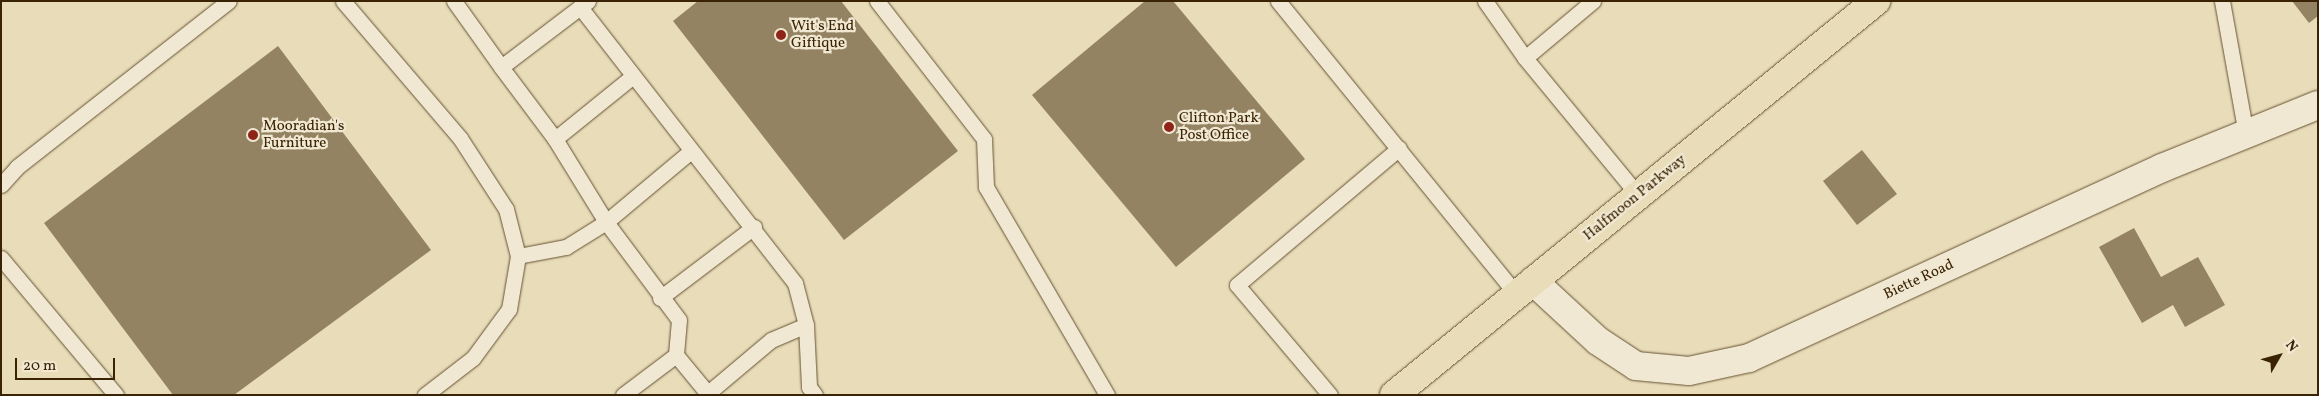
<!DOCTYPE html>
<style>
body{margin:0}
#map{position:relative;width:2319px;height:396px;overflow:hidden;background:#e8dcb9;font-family:Vollkorn,serif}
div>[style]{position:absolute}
.building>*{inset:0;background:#948362}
.roads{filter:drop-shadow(0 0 1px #665131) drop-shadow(0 0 1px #665131)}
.lane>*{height:15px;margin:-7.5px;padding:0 7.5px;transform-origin:7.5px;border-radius:7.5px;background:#f0e8d2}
.street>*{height:28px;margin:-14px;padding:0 14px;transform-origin:14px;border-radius:14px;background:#f0e8d2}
.primary>*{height:28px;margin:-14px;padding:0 14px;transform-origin:14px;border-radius:14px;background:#e8dcb9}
.dots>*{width:14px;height:14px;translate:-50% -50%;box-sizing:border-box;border:2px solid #f0e8d2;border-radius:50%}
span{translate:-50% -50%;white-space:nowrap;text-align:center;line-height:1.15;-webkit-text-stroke:4.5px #f0e8d2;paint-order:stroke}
.poi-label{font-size:15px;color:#3a2304}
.left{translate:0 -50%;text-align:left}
.street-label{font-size:15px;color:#3a2304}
.frame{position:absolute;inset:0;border:2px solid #3a2304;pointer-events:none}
.north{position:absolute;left:2254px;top:331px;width:50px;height:50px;-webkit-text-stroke:4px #f0e8d2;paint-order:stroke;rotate:52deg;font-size:14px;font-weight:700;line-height:20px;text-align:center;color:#3a2304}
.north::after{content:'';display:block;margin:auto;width:18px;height:22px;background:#3a2304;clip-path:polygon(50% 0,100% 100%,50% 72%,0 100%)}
.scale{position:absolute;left:15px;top:358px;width:100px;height:22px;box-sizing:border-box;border:2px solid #3a2304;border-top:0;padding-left:6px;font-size:15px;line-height:18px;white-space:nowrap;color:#3a2304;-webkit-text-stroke:4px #f0e8d2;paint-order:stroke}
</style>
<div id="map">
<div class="building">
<div style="clip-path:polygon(698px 1px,841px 1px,958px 151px,844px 240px,673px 21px)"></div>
<div style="clip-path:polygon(1145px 1px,1173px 1px,1305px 159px,1176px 267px,1032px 95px)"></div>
<div style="clip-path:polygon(2292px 1px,2318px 1px,2318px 16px,2309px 23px)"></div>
<div style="clip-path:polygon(278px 46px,431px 250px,234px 395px,173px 395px,44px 223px)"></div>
<div style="clip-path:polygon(1862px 150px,1897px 194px,1857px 225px,1823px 181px)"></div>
<div style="clip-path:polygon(2134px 228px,2161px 277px,2198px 257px,2225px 305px,2185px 327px,2173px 305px,2142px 323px,2099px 247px)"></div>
</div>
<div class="roads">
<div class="lane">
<div style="left:343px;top:1px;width:180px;rotate:49.5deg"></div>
<div style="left:460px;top:138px;width:85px;rotate:57.1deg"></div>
<div style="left:506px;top:209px;width:49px;rotate:75.7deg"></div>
<div style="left:518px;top:256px;width:54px;rotate:99.6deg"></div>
<div style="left:509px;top:309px;width:61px;rotate:126.3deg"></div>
<div style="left:473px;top:358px;width:61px;rotate:142.4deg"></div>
<div style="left:454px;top:1px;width:81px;rotate:54.5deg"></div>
<div style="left:588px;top:1px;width:109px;rotate:142.8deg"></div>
<div style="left:501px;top:67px;width:90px;rotate:53.1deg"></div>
<div style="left:555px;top:139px;width:97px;rotate:58.4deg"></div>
<div style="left:606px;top:222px;width:122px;rotate:53.3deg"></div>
<div style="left:679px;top:320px;width:35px;rotate:95deg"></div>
<div style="left:676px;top:355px;width:52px;rotate:50.5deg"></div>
<div style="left:877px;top:1px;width:175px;rotate:52.2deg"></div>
<div style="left:984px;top:139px;width:48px;rotate:87.6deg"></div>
<div style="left:986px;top:187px;width:241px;rotate:59.8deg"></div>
<div style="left:1278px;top:1px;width:377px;rotate:50.9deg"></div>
<div style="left:1485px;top:1px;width:70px;rotate:54.9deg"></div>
<div style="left:1525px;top:58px;width:178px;rotate:50.5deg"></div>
<div style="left:2222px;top:1px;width:135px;rotate:79.8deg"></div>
<div style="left:580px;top:7px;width:350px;rotate:52.1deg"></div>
<div style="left:795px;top:283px;width:43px;rotate:75.3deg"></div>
<div style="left:806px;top:325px;width:62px;rotate:87.2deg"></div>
<div style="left:809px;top:387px;width:10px;rotate:53deg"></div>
<div style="left:1525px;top:58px;width:89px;rotate:-40deg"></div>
<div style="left:555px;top:139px;width:100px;rotate:-38.9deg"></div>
<div style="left:1px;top:185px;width:24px;rotate:-48deg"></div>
<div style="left:17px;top:167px;width:269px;rotate:-38.1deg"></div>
<div style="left:518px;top:256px;width:49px;rotate:-10.6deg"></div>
<div style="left:566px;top:247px;width:47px;rotate:-32deg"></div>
<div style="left:606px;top:222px;width:111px;rotate:-39.9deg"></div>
<div style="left:1px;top:258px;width:179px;rotate:50deg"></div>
<div style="left:660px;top:298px;width:118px;rotate:-37.1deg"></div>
<div style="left:708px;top:393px;width:82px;rotate:-40.1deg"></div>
<div style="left:771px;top:340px;width:38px;rotate:-23deg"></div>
<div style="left:623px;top:395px;width:66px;rotate:-37deg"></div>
<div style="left:1330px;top:395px;width:144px;rotate:-130.2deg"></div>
<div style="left:1237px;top:285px;width:212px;rotate:-40.2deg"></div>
</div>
<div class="street">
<div style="left:1533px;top:281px;width:88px;rotate:42.7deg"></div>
<div style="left:1598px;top:341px;width:45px;rotate:33.3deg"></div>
<div style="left:1636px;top:366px;width:53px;rotate:5.4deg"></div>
<div style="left:1689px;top:371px;width:61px;rotate:-12.2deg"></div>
<div style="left:1749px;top:358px;width:455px;rotate:-24.7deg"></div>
<div style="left:2162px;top:168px;width:168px;rotate:-22deg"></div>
</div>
<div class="primary">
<div style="left:1394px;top:395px;width:623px;rotate:-39.26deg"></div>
</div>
</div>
<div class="dots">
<div style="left:781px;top:35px;background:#8f2418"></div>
<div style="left:1169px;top:127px;background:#8f2418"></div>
<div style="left:253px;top:135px;background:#8f2418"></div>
</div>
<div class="poi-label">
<span class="left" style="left:791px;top:35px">Wit's End<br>Giftique</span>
<span class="left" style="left:1179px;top:127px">Clifton Park<br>Post Office</span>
<span class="left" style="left:263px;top:135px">Mooradian's<br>Furniture</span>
</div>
<div class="street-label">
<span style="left:1635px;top:198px;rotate:-39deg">Halfmoon Parkway</span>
<span style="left:1919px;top:280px;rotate:-25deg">Biette Road</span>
</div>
<div class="frame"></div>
<div class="north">N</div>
<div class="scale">20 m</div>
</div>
